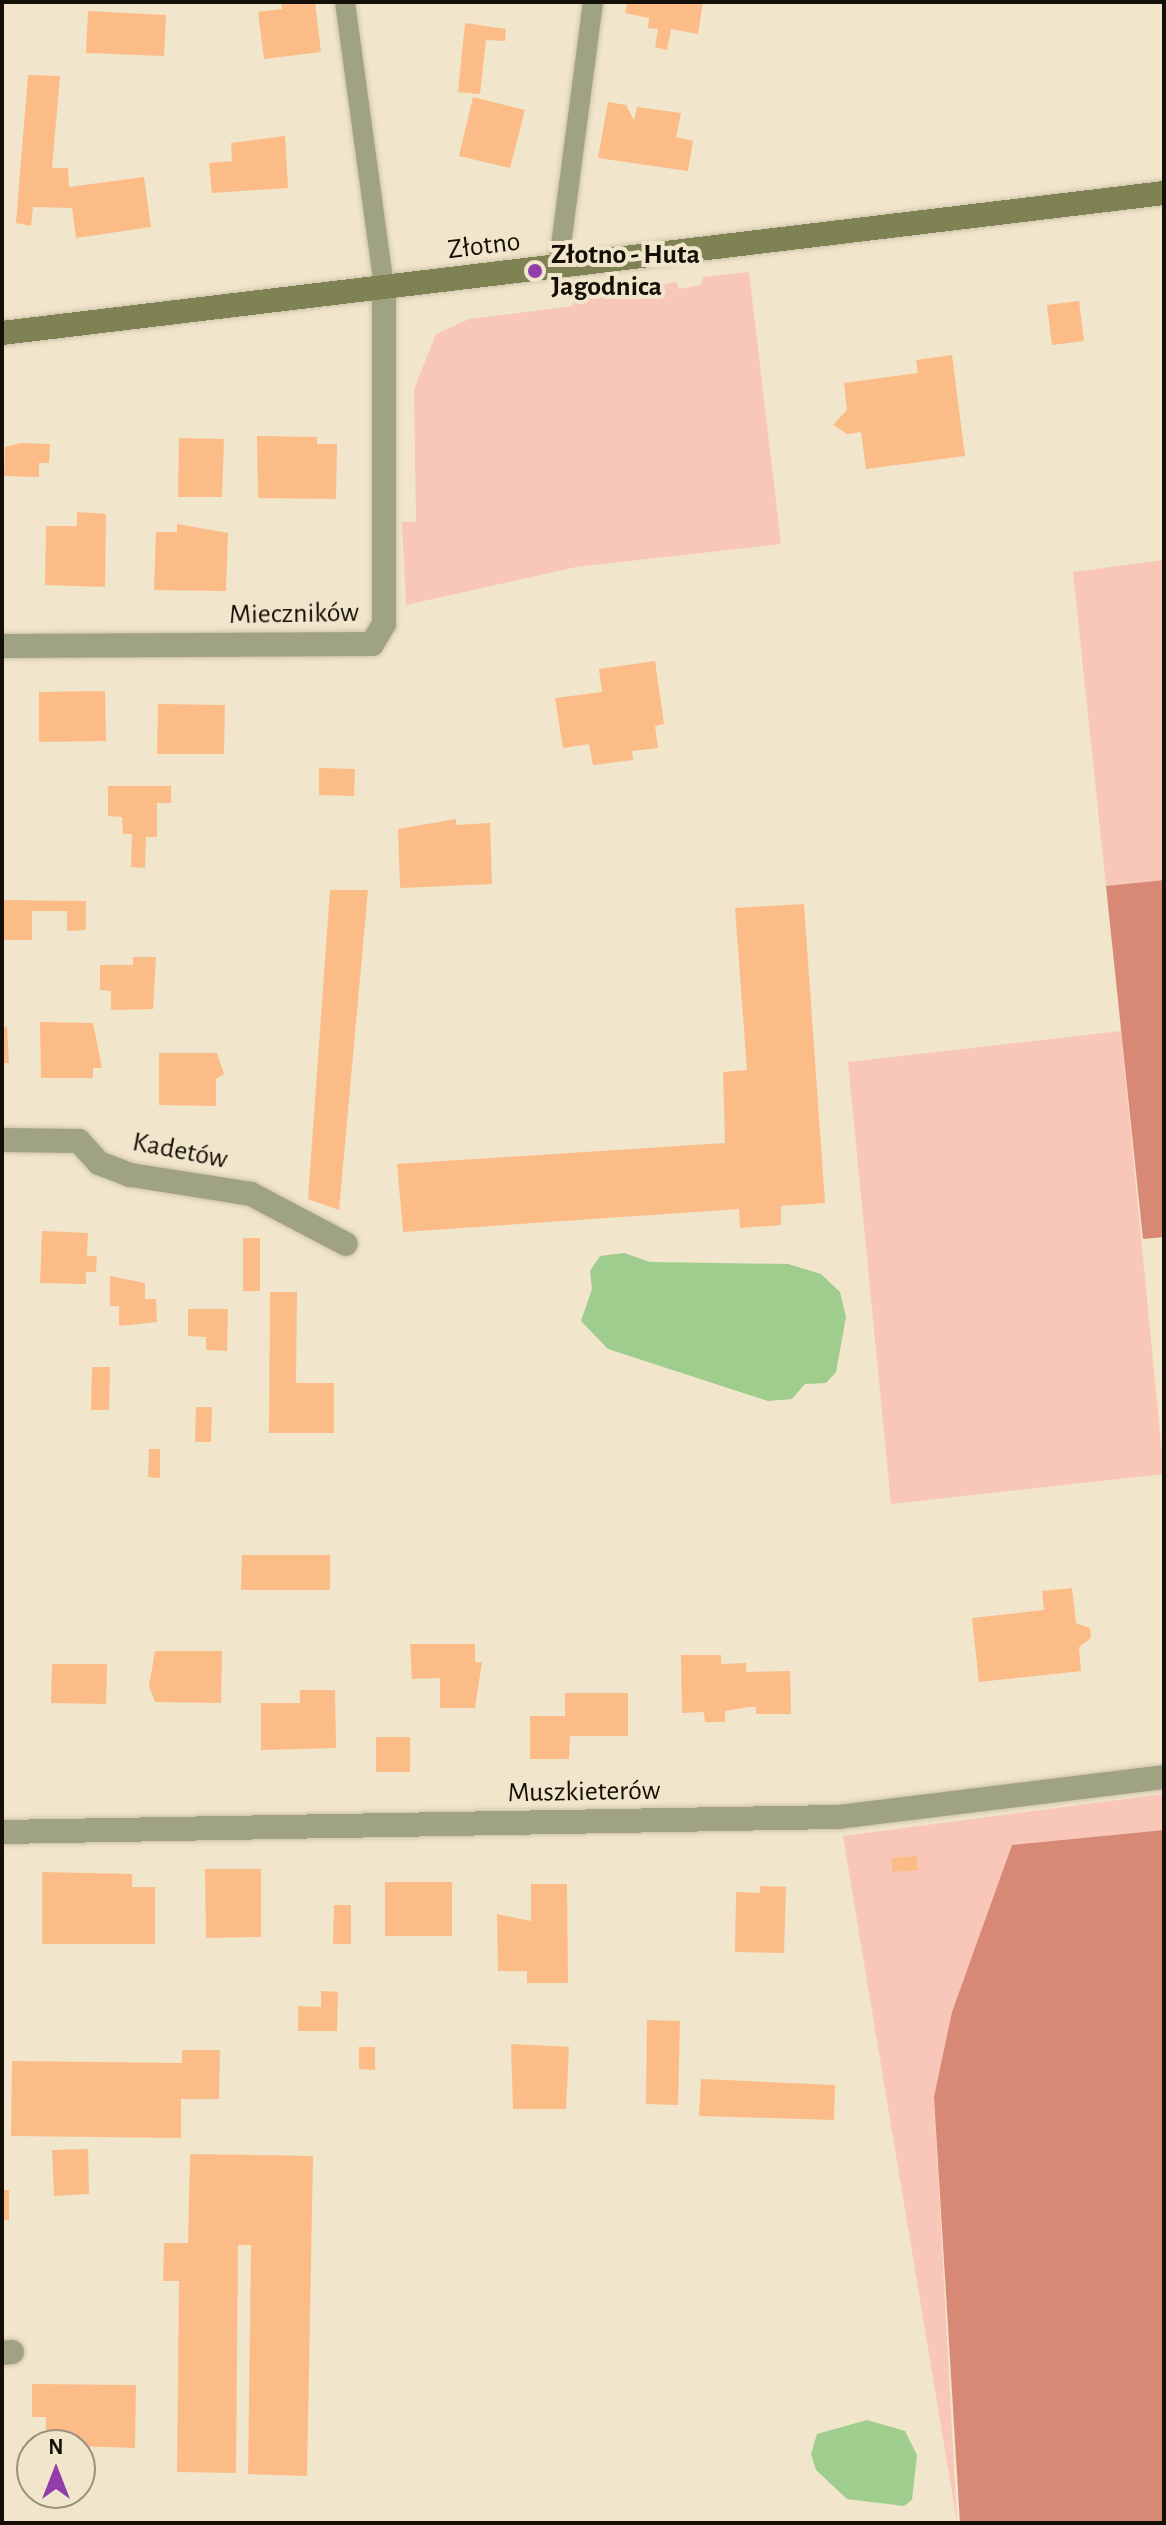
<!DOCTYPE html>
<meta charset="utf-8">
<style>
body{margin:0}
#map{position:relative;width:1166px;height:2525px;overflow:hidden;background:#f1e5cb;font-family:"Alegreya Sans",sans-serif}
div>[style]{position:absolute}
.green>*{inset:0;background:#f9c7ba}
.forest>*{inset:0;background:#d78976}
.water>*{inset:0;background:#9ecd8d}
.building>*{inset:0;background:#fcbc87}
.roads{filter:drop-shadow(0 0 2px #cec3ac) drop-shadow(0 0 2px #cec3ac)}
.lane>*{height:20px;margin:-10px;padding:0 10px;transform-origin:10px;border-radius:10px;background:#a0a383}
.street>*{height:24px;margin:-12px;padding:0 12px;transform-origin:12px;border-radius:12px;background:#a0a383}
.secondary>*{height:24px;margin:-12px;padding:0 12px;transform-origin:12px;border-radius:12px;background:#7f8252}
.dots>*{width:22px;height:22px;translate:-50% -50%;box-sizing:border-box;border:4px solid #f1e5cb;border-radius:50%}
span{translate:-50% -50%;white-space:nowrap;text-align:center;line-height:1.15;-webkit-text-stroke:8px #f1e5cb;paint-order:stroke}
.street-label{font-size:28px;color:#141007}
.poi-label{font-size:28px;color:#141007;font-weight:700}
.left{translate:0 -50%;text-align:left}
.frame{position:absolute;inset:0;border:4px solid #141007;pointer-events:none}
.north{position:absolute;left:16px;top:2429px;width:80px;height:80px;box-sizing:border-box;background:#f1e5cb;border:2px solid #99907d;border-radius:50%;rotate:0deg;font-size:22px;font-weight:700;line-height:32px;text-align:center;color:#141007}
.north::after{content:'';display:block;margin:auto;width:28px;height:36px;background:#923daa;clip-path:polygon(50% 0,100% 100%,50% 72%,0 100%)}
</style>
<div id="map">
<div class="green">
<div style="clip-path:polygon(749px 272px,781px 544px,576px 567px,406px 605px,402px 522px,416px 522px,414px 389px,436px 334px,469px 319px,573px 306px,573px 299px,677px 282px,678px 289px,701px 285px,703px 277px)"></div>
<div style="clip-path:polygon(1164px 560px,1164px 880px,1106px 886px,1073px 572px)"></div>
<div style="clip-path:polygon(1121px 1031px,1164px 1474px,891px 1504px,848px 1062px)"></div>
<div style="clip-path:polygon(1164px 1794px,1164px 1830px,1012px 1845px,934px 2097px,957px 2523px,843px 1836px)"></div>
</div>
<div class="forest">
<div style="clip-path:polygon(1164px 880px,1164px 1237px,1143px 1239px,1106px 886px)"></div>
<div style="clip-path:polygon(1164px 1830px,1164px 2523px,960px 2523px,934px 2097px,952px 2012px,1012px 1845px)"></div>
</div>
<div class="water">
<div style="clip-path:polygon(624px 1253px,650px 1262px,788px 1264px,821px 1274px,840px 1292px,846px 1317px,836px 1372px,826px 1383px,805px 1384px,792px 1399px,768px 1401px,608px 1349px,581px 1321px,592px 1289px,590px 1271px,600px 1256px)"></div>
<div style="clip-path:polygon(867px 2420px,905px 2431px,917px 2455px,912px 2500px,904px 2506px,847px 2499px,816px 2470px,811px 2454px,817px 2434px)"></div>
</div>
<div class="building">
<div style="clip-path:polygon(281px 2px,315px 2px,321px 52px,264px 59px,258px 12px,282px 9px)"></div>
<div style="clip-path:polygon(627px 2px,703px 2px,698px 34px,671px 29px,667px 50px,655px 47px,658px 29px,648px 28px,649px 18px,625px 13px)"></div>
<div style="clip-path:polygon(88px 11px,166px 15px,164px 56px,86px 53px)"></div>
<div style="clip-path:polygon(465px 23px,506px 29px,505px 41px,486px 40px,480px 94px,458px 92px)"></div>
<div style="clip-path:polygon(28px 75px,60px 76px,52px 168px,68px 168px,69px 187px,144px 177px,151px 227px,76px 238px,72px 208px,33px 207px,31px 226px,16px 223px)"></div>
<div style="clip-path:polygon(473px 97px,525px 110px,510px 168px,459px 156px)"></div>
<div style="clip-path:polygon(608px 102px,626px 105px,634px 120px,637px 107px,681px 113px,676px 137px,693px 141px,688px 171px,598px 158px)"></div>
<div style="clip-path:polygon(285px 136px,288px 188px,212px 193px,209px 163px,232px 161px,231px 143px)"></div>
<div style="clip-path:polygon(1079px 301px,1084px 341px,1052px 345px,1047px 305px)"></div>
<div style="clip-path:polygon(952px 355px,965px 456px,866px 469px,861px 432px,847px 434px,833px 425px,847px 410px,844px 383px,918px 373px,916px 360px)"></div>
<div style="clip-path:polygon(257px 436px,317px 437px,317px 444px,337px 444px,336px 499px,258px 498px)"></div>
<div style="clip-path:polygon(179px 438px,224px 439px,222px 497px,178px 497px)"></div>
<div style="clip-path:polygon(21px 443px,50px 444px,49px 463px,39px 463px,39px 477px,4px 476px,5px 447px)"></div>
<div style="clip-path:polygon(77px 512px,106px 514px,105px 587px,45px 585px,46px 526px,77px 526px)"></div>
<div style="clip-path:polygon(177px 524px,228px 533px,226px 591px,154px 590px,156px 532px,177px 532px)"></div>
<div style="clip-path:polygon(655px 661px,664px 724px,655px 726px,658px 748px,632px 751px,633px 760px,593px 765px,589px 744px,563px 748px,555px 698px,602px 692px,599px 669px)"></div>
<div style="clip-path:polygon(105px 691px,106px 741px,39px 742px,39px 692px)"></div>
<div style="clip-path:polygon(158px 704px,225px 705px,224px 754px,157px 754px)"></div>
<div style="clip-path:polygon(319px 768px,355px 769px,354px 796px,319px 795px)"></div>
<div style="clip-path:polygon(108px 786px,171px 786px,171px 803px,157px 803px,157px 837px,146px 837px,145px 868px,131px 867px,132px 834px,123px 834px,122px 817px,108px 816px)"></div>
<div style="clip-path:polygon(456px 819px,456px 825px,490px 823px,492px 884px,400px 888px,398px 829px)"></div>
<div style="clip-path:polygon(330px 890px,368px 890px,339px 1210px,308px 1199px)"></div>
<div style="clip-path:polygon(3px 900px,86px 901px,86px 930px,67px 931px,67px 911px,32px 911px,32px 940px,3px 940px)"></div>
<div style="clip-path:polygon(804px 904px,825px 1203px,781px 1206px,781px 1225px,740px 1228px,739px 1209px,403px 1232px,397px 1164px,725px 1143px,723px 1072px,747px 1070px,735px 908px)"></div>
<div style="clip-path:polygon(133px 957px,156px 957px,153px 1009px,111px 1010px,111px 991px,100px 990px,100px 965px,133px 965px)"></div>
<div style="clip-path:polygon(40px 1022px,93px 1023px,102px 1068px,93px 1068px,93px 1078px,41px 1078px)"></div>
<div style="clip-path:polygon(7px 1027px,9px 1063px,2px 1063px,2px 1028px)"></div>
<div style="clip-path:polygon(159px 1053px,217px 1053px,224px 1074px,216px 1079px,216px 1106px,159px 1105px)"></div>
<div style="clip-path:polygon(42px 1231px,88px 1233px,87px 1256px,97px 1256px,96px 1272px,86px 1272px,86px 1284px,40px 1283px)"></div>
<div style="clip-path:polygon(243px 1238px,260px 1238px,260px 1291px,243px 1291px)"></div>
<div style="clip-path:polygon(110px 1276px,145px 1283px,145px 1299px,156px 1299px,157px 1322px,119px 1326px,119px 1306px,110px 1306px)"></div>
<div style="clip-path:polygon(270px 1292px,297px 1292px,296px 1383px,334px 1383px,334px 1433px,269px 1433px)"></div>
<div style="clip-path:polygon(188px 1309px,228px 1309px,227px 1351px,206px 1350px,206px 1337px,188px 1336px)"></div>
<div style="clip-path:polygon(92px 1367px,110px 1367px,109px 1410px,91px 1410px)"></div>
<div style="clip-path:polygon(196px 1407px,212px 1407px,211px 1442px,195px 1442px)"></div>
<div style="clip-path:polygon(149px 1449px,160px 1449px,160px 1478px,148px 1477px)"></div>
<div style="clip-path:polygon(242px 1555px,330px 1555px,330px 1590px,241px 1590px)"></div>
<div style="clip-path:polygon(1072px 1588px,1076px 1623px,1090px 1628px,1091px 1638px,1079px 1647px,1081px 1671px,979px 1682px,972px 1618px,1044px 1610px,1042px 1591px)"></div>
<div style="clip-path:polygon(410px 1644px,475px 1644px,475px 1662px,482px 1662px,475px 1708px,440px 1708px,440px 1678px,412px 1679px)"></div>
<div style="clip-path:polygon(155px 1651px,222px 1651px,221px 1703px,155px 1702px,149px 1686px)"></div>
<div style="clip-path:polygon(681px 1655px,721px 1655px,721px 1664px,746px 1663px,746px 1672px,790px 1671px,791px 1714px,756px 1714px,756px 1707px,748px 1707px,725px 1711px,725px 1722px,705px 1722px,704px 1712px,682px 1713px)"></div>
<div style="clip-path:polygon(52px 1664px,107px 1664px,106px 1704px,51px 1703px)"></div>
<div style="clip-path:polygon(300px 1690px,335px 1690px,336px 1748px,261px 1750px,261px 1703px,300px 1703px)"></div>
<div style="clip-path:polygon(565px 1693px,628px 1693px,628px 1736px,570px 1736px,569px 1759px,530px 1759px,530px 1716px,565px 1716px)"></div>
<div style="clip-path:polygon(376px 1737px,410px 1737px,410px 1772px,376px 1772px)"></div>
<div style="clip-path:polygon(917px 1856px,918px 1870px,893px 1872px,891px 1858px)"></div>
<div style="clip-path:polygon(205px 1869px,261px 1869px,261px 1937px,206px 1938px)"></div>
<div style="clip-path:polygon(42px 1872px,132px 1874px,132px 1887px,155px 1887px,155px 1944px,42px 1944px)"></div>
<div style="clip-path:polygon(385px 1882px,452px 1882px,452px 1936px,385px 1936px)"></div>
<div style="clip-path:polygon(531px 1884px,567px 1884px,568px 1983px,527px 1983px,527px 1971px,498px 1971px,497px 1914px,531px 1921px)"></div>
<div style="clip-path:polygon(760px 1886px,786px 1887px,784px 1953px,735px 1952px,736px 1892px,760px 1893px)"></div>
<div style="clip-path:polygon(334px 1905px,351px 1905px,351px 1944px,333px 1944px)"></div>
<div style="clip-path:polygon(321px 1991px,338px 1992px,337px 2031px,298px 2031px,298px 2006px,321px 2007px)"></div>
<div style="clip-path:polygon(647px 2020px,680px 2021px,678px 2105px,646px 2104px)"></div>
<div style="clip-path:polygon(511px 2044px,569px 2047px,566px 2109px,513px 2109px)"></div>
<div style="clip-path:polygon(359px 2047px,375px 2047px,375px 2070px,359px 2069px)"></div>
<div style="clip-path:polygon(182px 2050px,220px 2050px,219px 2099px,181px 2099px,181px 2138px,11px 2136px,12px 2061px,182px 2063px)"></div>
<div style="clip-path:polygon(701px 2079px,835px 2085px,834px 2120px,699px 2116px)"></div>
<div style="clip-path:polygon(88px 2149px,89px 2194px,54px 2196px,52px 2150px)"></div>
<div style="clip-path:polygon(190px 2154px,313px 2156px,307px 2476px,248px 2474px,251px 2245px,238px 2245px,236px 2473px,177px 2472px,179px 2281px,163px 2281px,164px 2243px,188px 2243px)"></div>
<div style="clip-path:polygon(2px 2190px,9px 2190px,9px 2220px,2px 2220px)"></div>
<div style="clip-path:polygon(32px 2384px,136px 2385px,135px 2448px,46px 2445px,46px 2417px,32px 2417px)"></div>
</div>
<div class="roads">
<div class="lane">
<div style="left:345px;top:2px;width:289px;rotate:82.2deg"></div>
<div style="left:558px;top:268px;width:268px;rotate:-82.5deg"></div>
</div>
<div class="street">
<div style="left:2px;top:646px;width:370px;rotate:-0.3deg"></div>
<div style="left:372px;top:644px;width:23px;rotate:-59deg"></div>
<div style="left:384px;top:624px;width:336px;rotate:-90deg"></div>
<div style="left:2px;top:1140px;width:77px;rotate:0.7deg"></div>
<div style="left:79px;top:1141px;width:30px;rotate:48deg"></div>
<div style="left:99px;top:1163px;width:34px;rotate:21deg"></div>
<div style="left:131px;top:1175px;width:121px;rotate:9deg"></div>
<div style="left:251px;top:1194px;width:107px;rotate:27.8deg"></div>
<div style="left:2px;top:1832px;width:837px;rotate:-1.03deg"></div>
<div style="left:839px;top:1817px;width:327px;rotate:-7deg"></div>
<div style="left:2px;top:2353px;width:10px;rotate:-6deg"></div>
</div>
<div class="secondary">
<div style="left:2px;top:333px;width:1170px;rotate:-6.87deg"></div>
</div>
</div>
<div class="dots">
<div style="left:535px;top:271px;background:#923daa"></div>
</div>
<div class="street-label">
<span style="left:484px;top:246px;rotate:-7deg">Złotno</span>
<span style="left:294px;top:614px;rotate:-1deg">Mieczników</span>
<span style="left:180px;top:1151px;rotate:11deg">Kadetów</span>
<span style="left:584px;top:1792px;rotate:-1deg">Muszkieterów</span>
</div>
<div class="poi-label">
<span class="left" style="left:551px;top:271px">Złotno - Huta<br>Jagodnica</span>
</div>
<div class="frame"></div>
<div class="north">N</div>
</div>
